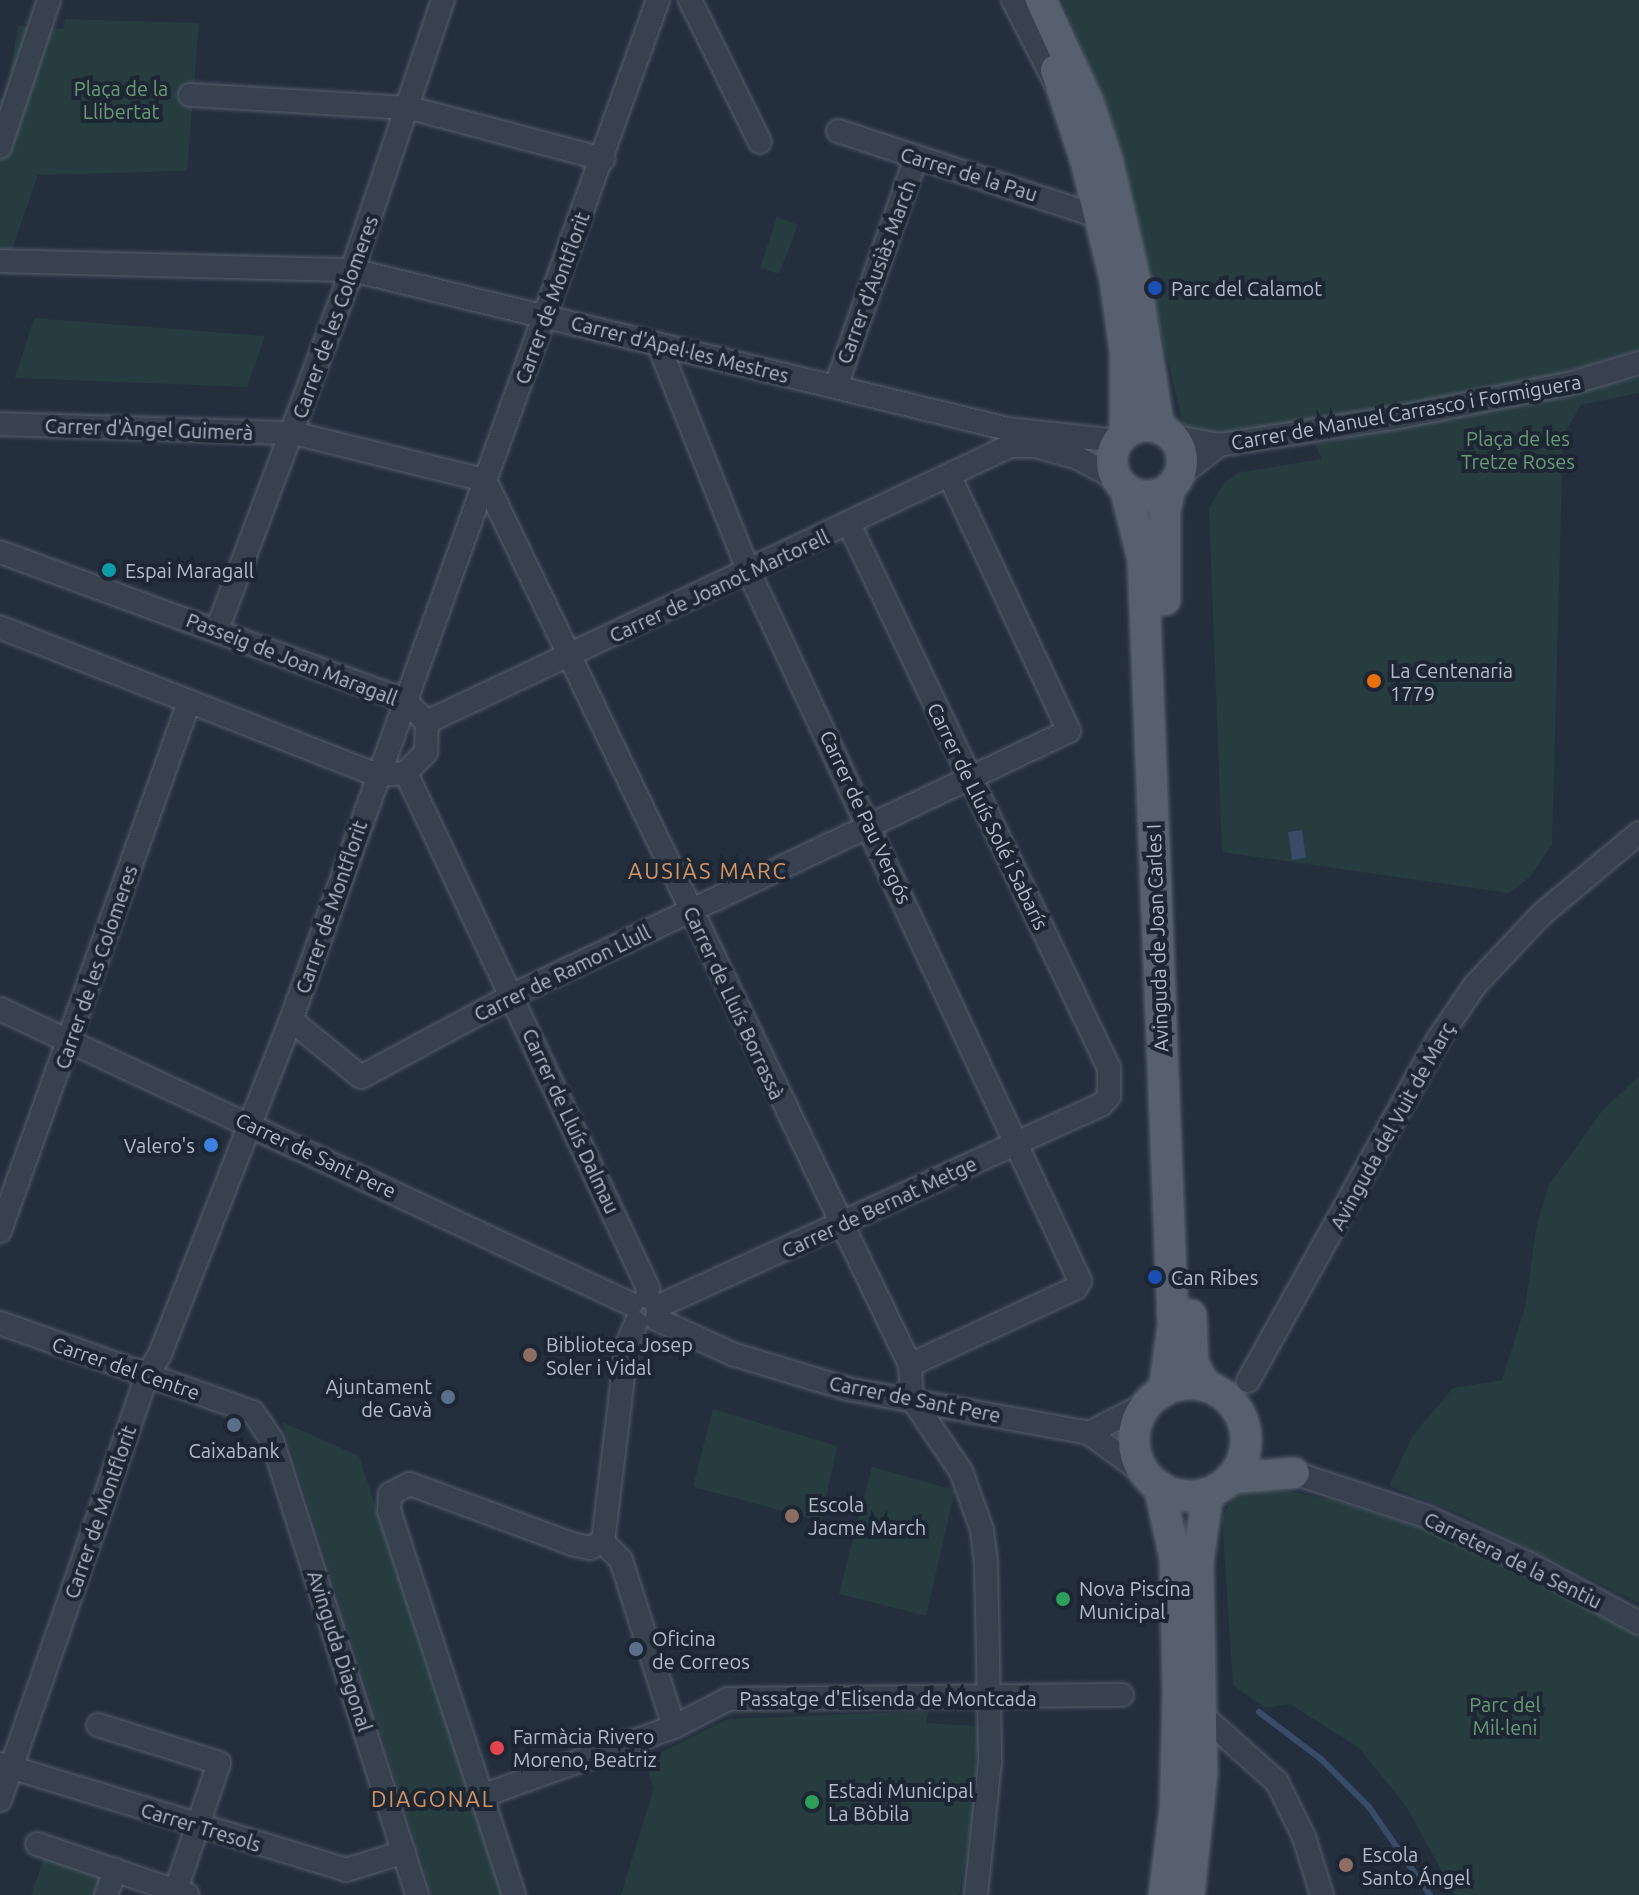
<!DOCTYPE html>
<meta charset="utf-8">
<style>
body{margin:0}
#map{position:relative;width:1639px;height:1895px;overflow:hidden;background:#242f3e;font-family:Ubuntu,sans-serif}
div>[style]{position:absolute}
.green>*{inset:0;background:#263c3f}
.water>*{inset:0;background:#394c67}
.stream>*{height:6px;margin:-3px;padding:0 3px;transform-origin:3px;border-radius:3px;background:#394c67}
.roads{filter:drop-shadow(0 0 2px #565f6c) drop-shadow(0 0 2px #565f6c)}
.minor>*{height:22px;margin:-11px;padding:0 11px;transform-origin:11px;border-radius:11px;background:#38414e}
.major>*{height:30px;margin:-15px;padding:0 15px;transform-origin:15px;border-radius:15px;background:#56606e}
.major>.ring{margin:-15px;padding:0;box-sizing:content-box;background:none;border:30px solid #56606e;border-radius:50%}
.dots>*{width:22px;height:22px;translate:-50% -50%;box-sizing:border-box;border:4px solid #1d2633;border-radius:50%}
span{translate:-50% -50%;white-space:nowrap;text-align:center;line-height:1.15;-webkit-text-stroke:8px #1d2633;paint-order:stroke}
.park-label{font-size:20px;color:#6b9a76}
.street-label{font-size:20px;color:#b4bcc9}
.poi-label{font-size:20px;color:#b4bcc9}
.left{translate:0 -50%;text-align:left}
.right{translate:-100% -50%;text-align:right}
.neighbourhood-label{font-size:22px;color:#d59563;letter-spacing:2px}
</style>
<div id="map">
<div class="green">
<div style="clip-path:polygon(1062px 0,1639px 0,1639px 350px,1498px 391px,1228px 434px,1200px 433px,1183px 424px,1109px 117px)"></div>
<div style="clip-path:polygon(65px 19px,199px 23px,187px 171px,38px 175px,8px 261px,0 258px,0 100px,6px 93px,18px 26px,63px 29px)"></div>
<div style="clip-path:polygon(777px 217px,798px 225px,779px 274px,760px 268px)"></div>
<div style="clip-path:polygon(34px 318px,265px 336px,247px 387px,15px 378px)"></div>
<div style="clip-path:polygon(1639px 378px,1639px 393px,1581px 405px,1563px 436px,1552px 844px,1531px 876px,1509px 893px,1222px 852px,1209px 509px,1223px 484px,1237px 473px,1322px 459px,1315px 445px)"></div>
<div style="clip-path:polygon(1639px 1076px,1639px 1603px,1458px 1513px,1389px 1486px,1413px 1435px,1453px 1388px,1502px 1380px,1525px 1307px,1537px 1224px,1549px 1185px,1602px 1111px)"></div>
<div style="clip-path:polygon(713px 1409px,837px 1446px,821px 1521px,693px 1487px)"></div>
<div style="clip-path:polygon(282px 1422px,359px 1456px,502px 1895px,432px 1895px)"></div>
<div style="clip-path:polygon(872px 1467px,955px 1490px,926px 1616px,839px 1594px)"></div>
<div style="clip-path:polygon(1266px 1487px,1333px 1500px,1450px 1537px,1639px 1637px,1639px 1895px,1455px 1895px,1406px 1806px,1359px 1748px,1290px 1704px,1265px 1708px,1233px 1685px,1222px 1518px,1234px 1496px)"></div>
<div style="clip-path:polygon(929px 1711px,926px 1723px,979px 1726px,973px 1817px,959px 1895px,621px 1895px,654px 1788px,644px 1761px,728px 1719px)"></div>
<div style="clip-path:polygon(46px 1853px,113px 1876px,106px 1895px,31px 1895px)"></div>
</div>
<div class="water">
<div style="clip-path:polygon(1302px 830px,1306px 858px,1292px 860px,1288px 832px)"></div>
</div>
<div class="stream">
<div style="left:1259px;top:1712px;width:79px;rotate:37.3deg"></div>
<div style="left:1322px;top:1760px;width:66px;rotate:45deg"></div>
<div style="left:1369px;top:1807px;width:107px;rotate:55.3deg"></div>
</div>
<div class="roads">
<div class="minor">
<div style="left:690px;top:0;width:158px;rotate:63.8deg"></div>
<div style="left:1013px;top:0;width:99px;rotate:62.9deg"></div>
<div style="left:190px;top:95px;width:220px;rotate:3.4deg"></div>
<div style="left:410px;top:108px;width:200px;rotate:14.8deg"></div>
<div style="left:838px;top:131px;width:276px;rotate:18.2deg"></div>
<div style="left:0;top:147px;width:155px;rotate:-71.6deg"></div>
<div style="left:0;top:261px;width:352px;rotate:1.5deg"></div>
<div style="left:352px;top:270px;width:675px;rotate:13.62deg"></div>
<div style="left:1008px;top:429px;width:111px;rotate:6.2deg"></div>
<div style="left:659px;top:346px;width:243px;rotate:68.3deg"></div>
<div style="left:749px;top:572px;width:782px;rotate:64.97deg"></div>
<div style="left:1080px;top:1281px;width:8px;rotate:120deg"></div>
<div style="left:1076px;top:1288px;width:183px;rotate:155.1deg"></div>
<div style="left:836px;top:386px;width:242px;rotate:-70.7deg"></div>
<div style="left:0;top:424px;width:293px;rotate:1.8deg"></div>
<div style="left:293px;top:433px;width:198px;rotate:13.8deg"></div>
<div style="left:485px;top:480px;width:982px;rotate:64.35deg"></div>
<div style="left:910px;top:1365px;width:34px;rotate:87deg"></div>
<div style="left:1172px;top:436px;width:48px;rotate:10.8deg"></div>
<div style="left:1219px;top:445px;width:177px;rotate:-8.8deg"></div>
<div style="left:1394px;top:418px;width:177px;rotate:-11.1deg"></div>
<div style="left:1568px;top:384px;width:74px;rotate:-16.5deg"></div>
<div style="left:1179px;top:476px;width:51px;rotate:-37.8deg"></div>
<div style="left:0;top:552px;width:430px;rotate:20.1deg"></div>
<div style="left:404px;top:700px;width:32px;rotate:44deg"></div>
<div style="left:427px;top:722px;width:30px;rotate:92deg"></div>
<div style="left:426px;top:752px;width:29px;rotate:134deg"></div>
<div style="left:406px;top:773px;width:29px;rotate:176deg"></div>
<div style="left:377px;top:775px;width:405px;rotate:-158.6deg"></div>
<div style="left:217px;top:630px;width:384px;rotate:-69.4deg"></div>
<div style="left:352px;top:270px;width:285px;rotate:-71.4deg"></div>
<div style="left:427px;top:722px;width:645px;rotate:-25.33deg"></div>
<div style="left:1010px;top:446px;width:25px"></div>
<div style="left:1035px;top:446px;width:45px;rotate:15.6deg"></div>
<div style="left:1078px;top:458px;width:44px;rotate:28.3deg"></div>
<div style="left:406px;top:773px;width:569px;rotate:64.83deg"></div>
<div style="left:648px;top:1288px;width:9px;rotate:96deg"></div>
<div style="left:0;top:1009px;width:697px;rotate:25.06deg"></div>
<div style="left:291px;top:1020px;width:90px;rotate:39.2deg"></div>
<div style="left:361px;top:1077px;width:173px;rotate:-28.3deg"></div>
<div style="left:513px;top:995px;width:615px;rotate:-25.4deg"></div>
<div style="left:1069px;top:731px;width:280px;rotate:-115.1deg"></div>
<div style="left:0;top:1231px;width:562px;rotate:-70.34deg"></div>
<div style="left:657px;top:1307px;width:488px;rotate:-24.5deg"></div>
<div style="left:1101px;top:1105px;width:12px;rotate:-48deg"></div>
<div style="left:1109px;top:1096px;width:28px;rotate:-90deg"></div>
<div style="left:1109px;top:1068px;width:601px;rotate:-115.54deg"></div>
<div style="left:656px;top:1319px;width:84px;rotate:24.7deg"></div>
<div style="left:732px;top:1354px;width:121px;rotate:16.8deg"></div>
<div style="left:848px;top:1389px;width:245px;rotate:10.3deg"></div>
<div style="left:1089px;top:1433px;width:69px;rotate:36.2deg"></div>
<div style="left:0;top:1323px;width:268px;rotate:19.4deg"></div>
<div style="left:253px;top:1412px;width:34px;rotate:56deg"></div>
<div style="left:272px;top:1440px;width:478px;rotate:72.3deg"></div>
<div style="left:1248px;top:1381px;width:389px;rotate:-60.9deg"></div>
<div style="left:1437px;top:1041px;width:68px;rotate:-55.8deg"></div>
<div style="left:1475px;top:985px;width:98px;rotate:-46.7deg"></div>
<div style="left:1542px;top:914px;width:126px;rotate:-39.9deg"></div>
<div style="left:912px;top:1399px;width:87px;rotate:55.8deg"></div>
<div style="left:961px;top:1471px;width:63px;rotate:70.4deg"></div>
<div style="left:982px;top:1530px;width:33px;rotate:83deg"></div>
<div style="left:986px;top:1563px;width:198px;rotate:88.8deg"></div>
<div style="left:990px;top:1761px;width:135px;rotate:96deg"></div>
<div style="left:1089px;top:1433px;width:66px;rotate:-27deg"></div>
<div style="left:1294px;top:1473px;width:138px;rotate:18.2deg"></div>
<div style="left:1425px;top:1516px;width:115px;rotate:24.6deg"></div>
<div style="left:1530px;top:1564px;width:124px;rotate:28.4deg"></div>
<div style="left:603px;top:1542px;width:198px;rotate:-83.1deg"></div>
<div style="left:627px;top:1345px;width:24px;rotate:-68deg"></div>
<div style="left:603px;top:1542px;width:25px;rotate:45deg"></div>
<div style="left:621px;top:1560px;width:175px;rotate:72.4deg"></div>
<div style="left:1202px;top:1715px;width:101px;rotate:41.8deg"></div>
<div style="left:1277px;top:1782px;width:61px;rotate:63.9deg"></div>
<div style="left:1304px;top:1837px;width:61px;rotate:72.8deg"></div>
<div style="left:98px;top:1725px;width:127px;rotate:17.4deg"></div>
<div style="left:219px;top:1763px;width:139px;rotate:108.8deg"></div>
<div style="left:0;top:1764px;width:362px;rotate:17deg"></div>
<div style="left:346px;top:1870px;width:61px;rotate:-17.2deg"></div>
<div style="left:482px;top:1796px;width:204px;rotate:-19.8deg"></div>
<div style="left:674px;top:1727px;width:61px;rotate:-27.4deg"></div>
<div style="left:728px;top:1699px;width:394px;rotate:-0.6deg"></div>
<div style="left:0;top:1800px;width:450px;rotate:-70.9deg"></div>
<div style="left:147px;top:1375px;width:25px;rotate:-58deg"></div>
<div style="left:160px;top:1354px;width:359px;rotate:-68.6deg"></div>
<div style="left:291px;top:1020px;width:1084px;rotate:-70.21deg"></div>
<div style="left:37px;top:1844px;width:159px;rotate:18.7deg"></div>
<div style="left:106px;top:1895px;width:27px;rotate:-70deg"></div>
<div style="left:514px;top:1895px;width:404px;rotate:-108deg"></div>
<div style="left:389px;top:1511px;width:17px;rotate:-87deg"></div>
<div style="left:390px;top:1494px;width:22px;rotate:-27deg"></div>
<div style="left:410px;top:1484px;width:173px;rotate:20.3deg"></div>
<div style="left:572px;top:1544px;width:18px;rotate:13deg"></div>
<div style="left:590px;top:1548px;width:14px;rotate:-25deg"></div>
</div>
<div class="major">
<div style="left:1041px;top:0;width:112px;rotate:65.3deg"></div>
<div style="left:1088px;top:102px;width:64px;rotate:71.8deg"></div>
<div style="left:1108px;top:163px;width:129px;rotate:77deg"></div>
<div style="left:1137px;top:289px;width:141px;rotate:81deg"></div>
<div style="left:1056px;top:70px;width:96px;rotate:71.8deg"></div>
<div style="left:1086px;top:161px;width:122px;rotate:76.3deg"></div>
<div style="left:1115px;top:280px;width:71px;rotate:81.9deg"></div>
<div style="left:1125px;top:350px;width:83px;rotate:90deg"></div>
<div class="ring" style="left:1112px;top:426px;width:40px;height:40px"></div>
<div style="left:1125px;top:488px;width:74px;rotate:76deg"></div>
<div style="left:1143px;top:560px;width:766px;rotate:87.75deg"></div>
<div style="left:1173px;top:1325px;width:67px;rotate:97.8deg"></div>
<div style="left:1165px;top:600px;width:89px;rotate:-90deg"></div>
<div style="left:1165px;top:511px;width:24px;rotate:-78deg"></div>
<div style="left:1191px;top:1315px;width:48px;rotate:87.6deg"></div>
<div style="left:1193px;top:1363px;width:26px;rotate:62deg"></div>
<div class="ring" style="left:1134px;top:1384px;width:82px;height:82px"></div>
<div style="left:1231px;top:1478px;width:63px;rotate:-4.5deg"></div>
<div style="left:1159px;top:1486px;width:74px;rotate:77.5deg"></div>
<div style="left:1175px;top:1558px;width:137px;rotate:88.7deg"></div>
<div style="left:1178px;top:1695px;width:114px;rotate:91.5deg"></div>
<div style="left:1175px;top:1809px;width:87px;rotate:97.3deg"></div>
<div style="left:1189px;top:1895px;width:122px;rotate:-83.9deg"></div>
<div style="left:1202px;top:1774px;width:212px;rotate:-91.1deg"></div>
<div style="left:1198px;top:1562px;width:70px;rotate:-81.8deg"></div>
</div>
</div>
<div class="dots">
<div style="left:1155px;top:288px;background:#1a4fb4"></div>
<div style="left:109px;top:570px;background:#0f9aa8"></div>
<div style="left:1374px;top:681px;background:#e8710a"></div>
<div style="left:211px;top:1145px;background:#3f7fe0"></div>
<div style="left:1155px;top:1277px;background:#1a4fb4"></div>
<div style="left:530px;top:1355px;background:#8d6e63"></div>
<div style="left:448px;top:1397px;background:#5c6f8a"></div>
<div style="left:234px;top:1425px;background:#5c6f8a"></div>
<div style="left:792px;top:1516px;background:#8d6e63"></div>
<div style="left:1063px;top:1599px;background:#2e9e5b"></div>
<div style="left:636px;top:1649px;background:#5c6f8a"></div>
<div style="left:497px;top:1748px;background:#e0444e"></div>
<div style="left:812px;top:1802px;background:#2e9e5b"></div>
<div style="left:1346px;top:1865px;background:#8d6e63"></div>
</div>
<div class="park-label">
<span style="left:121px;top:100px">Plaça de la<br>Llibertat</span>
<span style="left:1518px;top:450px">Plaça de les<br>Tretze Roses</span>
<span style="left:1505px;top:1716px">Parc del<br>Mil·leni</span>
</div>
<div class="street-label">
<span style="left:969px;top:174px;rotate:17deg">Carrer de la Pau</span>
<span style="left:876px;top:272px;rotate:-70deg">Carrer d'Ausiàs March</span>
<span style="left:552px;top:298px;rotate:-70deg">Carrer de Montflorit</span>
<span style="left:335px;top:317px;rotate:-70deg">Carrer de les Colomeres</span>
<span style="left:680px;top:349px;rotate:14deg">Carrer d'Apel·les Mestres</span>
<span style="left:1406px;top:412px;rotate:-10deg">Carrer de Manuel Carrasco i Formiguera</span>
<span style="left:149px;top:429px;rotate:2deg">Carrer d'Àngel Guimerà</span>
<span style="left:719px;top:586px;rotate:-25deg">Carrer de Joanot Martorell</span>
<span style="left:292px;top:659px;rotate:21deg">Passeig de Joan Maragall</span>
<span style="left:988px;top:816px;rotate:64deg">Carrer de Lluís Solé i Sabarís</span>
<span style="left:866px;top:817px;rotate:65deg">Carrer de Pau Vergós</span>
<span style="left:331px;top:907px;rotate:-71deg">Carrer de Montflorit</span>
<span style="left:1157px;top:938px;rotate:-92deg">Avinguda de Joan Carles I</span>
<span style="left:96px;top:967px;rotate:-71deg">Carrer de les Colomeres</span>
<span style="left:562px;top:973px;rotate:-26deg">Carrer de Ramon Llull</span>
<span style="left:734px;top:1003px;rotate:65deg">Carrer de Lluís Borrassà</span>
<span style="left:571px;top:1121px;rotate:65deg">Carrer de Lluís Dalmau</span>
<span style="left:1392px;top:1126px;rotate:-61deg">Avinguda del Vuit de Març</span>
<span style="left:316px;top:1155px;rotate:25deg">Carrer de Sant Pere</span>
<span style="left:879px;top:1207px;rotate:-25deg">Carrer de Bernat Metge</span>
<span style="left:126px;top:1368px;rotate:19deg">Carrer del Centre</span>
<span style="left:915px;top:1399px;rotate:11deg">Carrer de Sant Pere</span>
<span style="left:100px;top:1512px;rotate:-71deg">Carrer de Montflorit</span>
<span style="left:1513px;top:1560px;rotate:26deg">Carretera de la Sentiu</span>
<span style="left:340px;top:1651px;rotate:72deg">Avinguda Diagonal</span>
<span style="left:888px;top:1698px">Passatge d'Elisenda de Montcada</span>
<span style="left:201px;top:1827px;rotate:17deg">Carrer Tresols</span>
</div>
<div class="poi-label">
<span class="left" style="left:1171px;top:288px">Parc del Calamot</span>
<span class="left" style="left:125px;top:570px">Espai Maragall</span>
<span class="left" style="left:1390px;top:682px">La Centenaria<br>1779</span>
<span class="right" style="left:195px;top:1145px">Valero's</span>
<span class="left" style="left:1171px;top:1277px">Can Ribes</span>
<span class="left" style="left:546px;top:1356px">Biblioteca Josep<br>Soler i Vidal</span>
<span class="right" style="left:432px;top:1398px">Ajuntament<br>de Gavà</span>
<span style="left:234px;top:1450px">Caixabank</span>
<span class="left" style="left:808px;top:1516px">Escola<br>Jacme March</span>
<span class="left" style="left:1079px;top:1600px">Nova Piscina<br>Municipal</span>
<span class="left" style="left:652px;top:1650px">Oficina<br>de Correos</span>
<span class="left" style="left:513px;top:1748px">Farmàcia Rivero<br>Moreno, Beatriz</span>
<span class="left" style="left:828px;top:1802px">Estadi Municipal<br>La Bòbila</span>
<span class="left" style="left:1362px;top:1866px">Escola<br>Santo Ángel</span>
</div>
<div class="neighbourhood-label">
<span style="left:708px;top:871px">AUSIÀS MARC</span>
<span style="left:433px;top:1799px">DIAGONAL</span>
</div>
</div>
